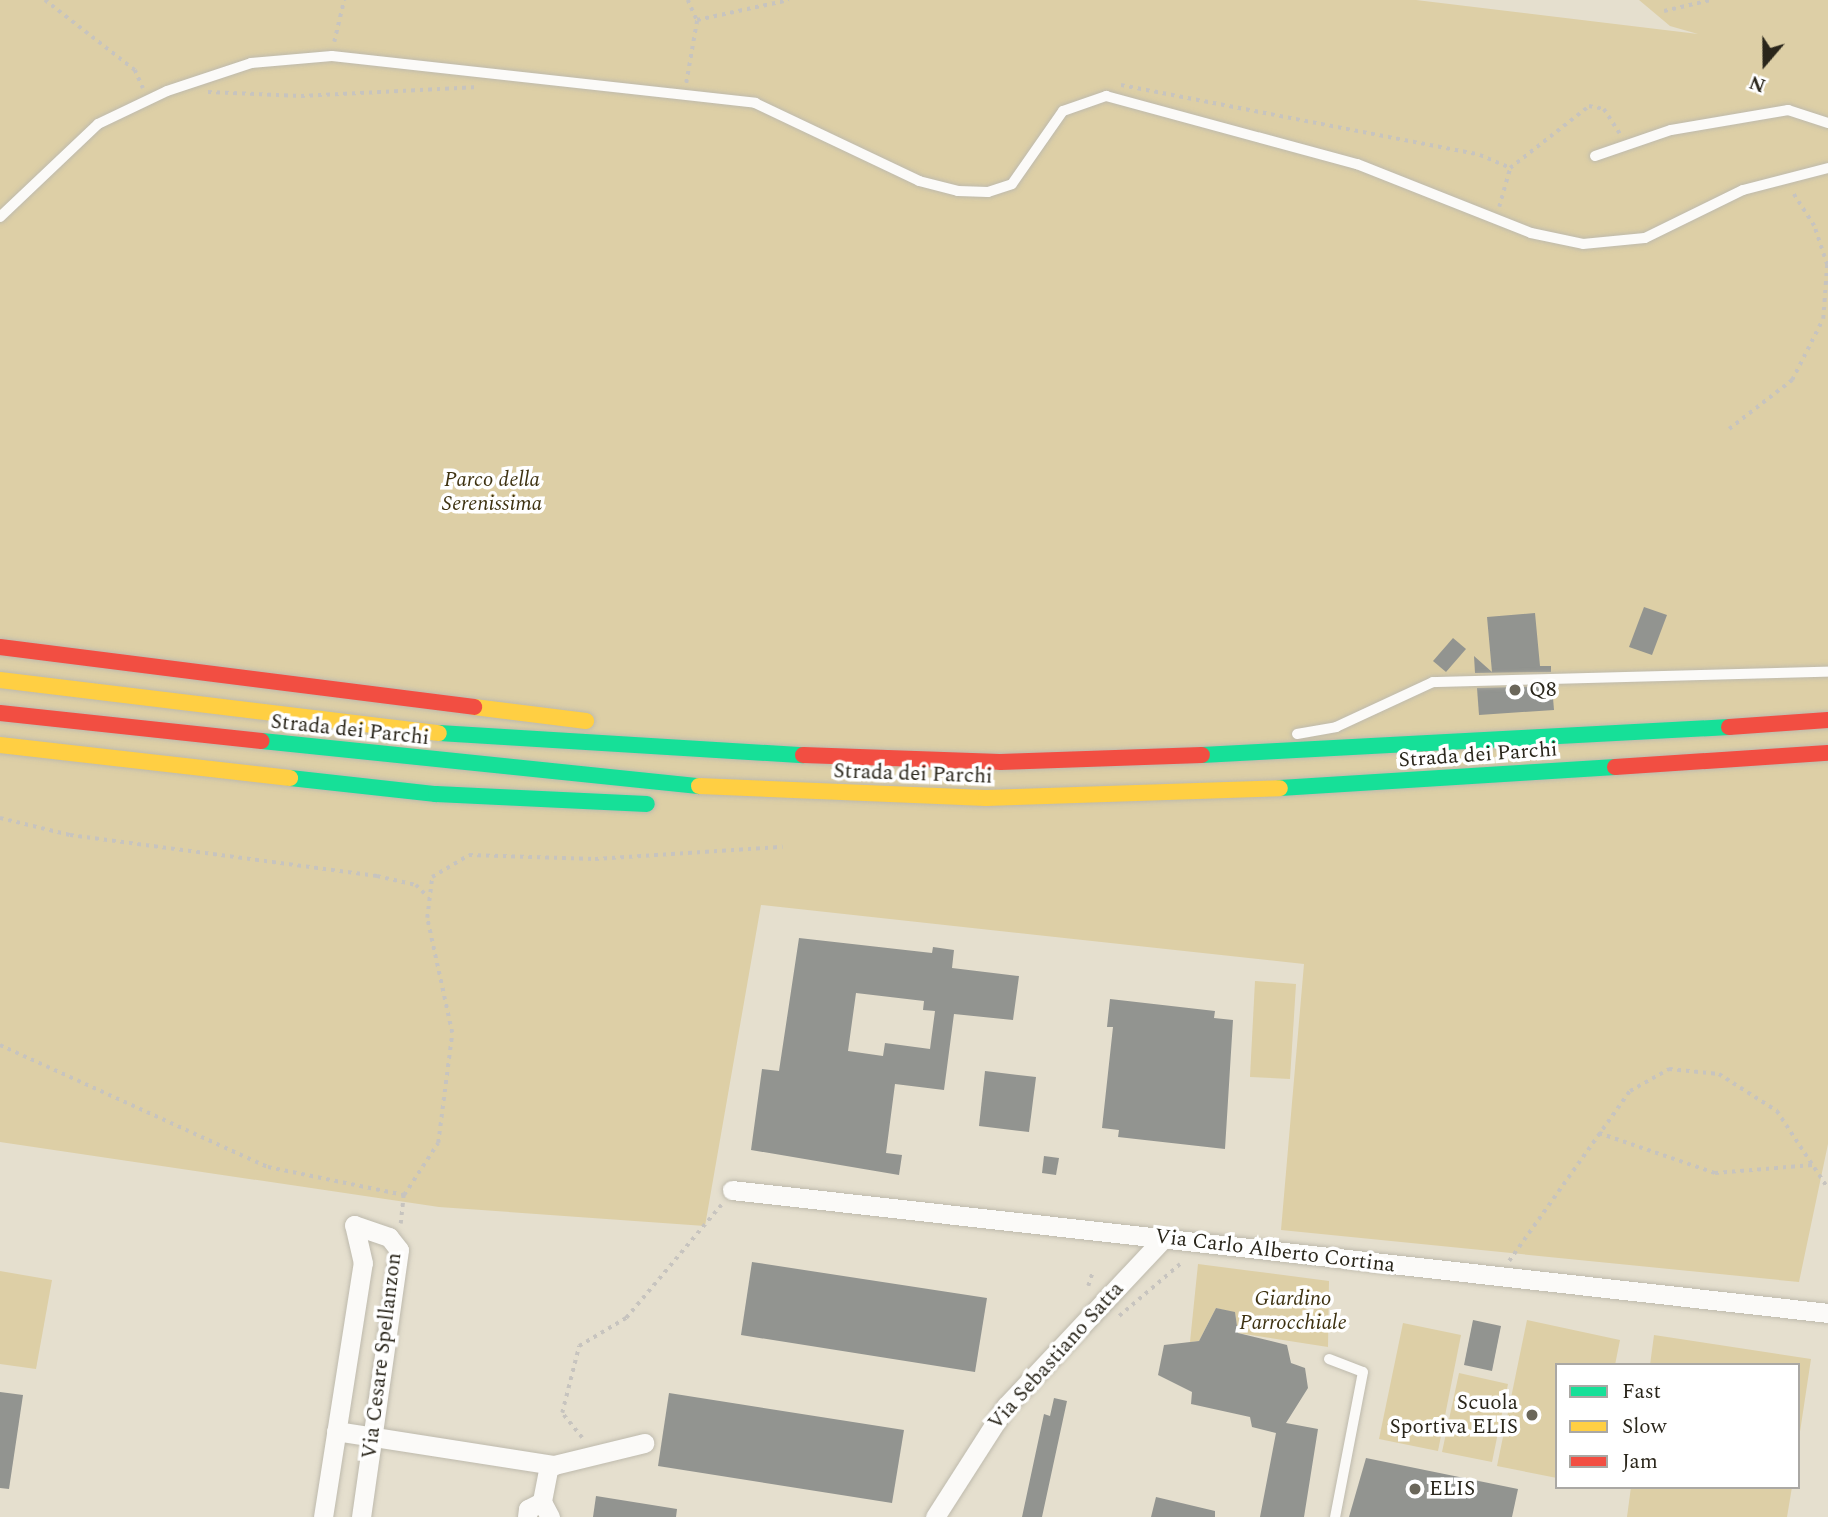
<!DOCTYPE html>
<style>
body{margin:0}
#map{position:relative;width:1828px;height:1517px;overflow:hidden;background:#e5dfce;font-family:Spectral,serif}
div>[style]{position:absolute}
.green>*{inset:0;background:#ddcfa6}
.building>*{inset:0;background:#929490}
.path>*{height:3.5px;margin-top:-1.75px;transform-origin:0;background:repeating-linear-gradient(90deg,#c7c4bf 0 3.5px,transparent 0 8.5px)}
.roads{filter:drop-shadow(0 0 2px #bebaad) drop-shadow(0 0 2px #bebaad)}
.lane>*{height:10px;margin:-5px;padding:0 5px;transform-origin:5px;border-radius:5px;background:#fbfaf8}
.street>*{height:19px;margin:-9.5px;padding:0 9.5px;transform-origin:9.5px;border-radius:9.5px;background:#fbfaf8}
.fast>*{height:16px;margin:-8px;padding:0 8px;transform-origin:8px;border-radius:8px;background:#16e098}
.slow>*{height:16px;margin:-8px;padding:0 8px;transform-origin:8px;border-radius:8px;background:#ffcf43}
.jam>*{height:16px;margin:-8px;padding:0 8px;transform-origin:8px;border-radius:8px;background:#f24e42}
.dots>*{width:19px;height:19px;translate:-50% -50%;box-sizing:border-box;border:4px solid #fff;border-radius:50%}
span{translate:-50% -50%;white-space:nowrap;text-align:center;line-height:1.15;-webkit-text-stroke:7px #fff;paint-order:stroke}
.park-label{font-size:21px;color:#3e3211;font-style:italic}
.poi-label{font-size:21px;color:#2a261b}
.left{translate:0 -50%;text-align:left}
.right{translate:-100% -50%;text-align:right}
.street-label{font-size:21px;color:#2a261b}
.legend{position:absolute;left:1555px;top:1363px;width:245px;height:126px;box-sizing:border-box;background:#fff;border:2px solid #aaa8a4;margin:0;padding:9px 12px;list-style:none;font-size:21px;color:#2a261b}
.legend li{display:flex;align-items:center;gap:14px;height:35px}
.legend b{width:35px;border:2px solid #aaa8a4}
.north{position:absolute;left:1730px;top:28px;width:70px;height:70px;-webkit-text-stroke:5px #fff;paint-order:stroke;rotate:200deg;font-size:19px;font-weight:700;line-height:28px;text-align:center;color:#2a261b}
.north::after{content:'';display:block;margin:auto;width:24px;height:32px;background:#2a261b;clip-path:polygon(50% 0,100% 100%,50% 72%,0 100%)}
</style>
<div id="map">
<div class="green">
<div style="clip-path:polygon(0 0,1416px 0,1698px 34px,1670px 26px,1639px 0,1828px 0,1828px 1144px,1799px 1282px,1281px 1230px,1304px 964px,761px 905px,705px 1226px,439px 1207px,0 1142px)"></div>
<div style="clip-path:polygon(1255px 981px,1296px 984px,1290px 1079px,1250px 1077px)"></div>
<div style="clip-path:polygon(1198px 1264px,1329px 1281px,1328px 1347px,1238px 1333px,1235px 1313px,1216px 1308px,1199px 1341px,1190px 1342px)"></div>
<div style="clip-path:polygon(0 1271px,52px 1280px,36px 1369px,0 1364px)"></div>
<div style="clip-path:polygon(1527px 1320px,1620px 1340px,1615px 1365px,1557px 1365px,1557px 1478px,1497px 1466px)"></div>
<div style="clip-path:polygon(1403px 1323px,1461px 1335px,1438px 1451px,1379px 1439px)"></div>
<div style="clip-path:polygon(1654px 1335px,1811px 1359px,1798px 1445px,1798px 1365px,1650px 1365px)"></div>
<div style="clip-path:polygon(1459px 1373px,1508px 1384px,1492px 1462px,1442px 1452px)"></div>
<div style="clip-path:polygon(1631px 1487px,1792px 1487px,1787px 1517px,1627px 1517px)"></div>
</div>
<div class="building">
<div style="clip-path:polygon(1644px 607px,1667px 615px,1652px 655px,1629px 647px)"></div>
<div style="clip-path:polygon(1535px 613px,1540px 666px,1551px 666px,1551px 672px,1475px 673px,1474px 656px,1492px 672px,1487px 617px)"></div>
<div style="clip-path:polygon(1453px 638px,1466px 649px,1446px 672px,1433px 661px)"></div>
<div style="clip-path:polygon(1552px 686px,1554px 710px,1479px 715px,1477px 688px)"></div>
<div style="clip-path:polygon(evenodd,799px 938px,932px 953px,933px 947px,954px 950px,952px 968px,1019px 976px,1013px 1020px,954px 1014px,944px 1090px,895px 1084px,886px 1153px,902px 1155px,899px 1175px,751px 1150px,762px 1069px,779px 1071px,799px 938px,856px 993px,924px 1001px,923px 1010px,935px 1011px,930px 1049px,885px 1043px,883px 1056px,848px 1051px,856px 993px)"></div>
<div style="clip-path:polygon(1110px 999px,1215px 1011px,1214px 1018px,1233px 1020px,1225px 1149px,1118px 1137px,1119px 1130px,1102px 1128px,1113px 1027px,1107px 1027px)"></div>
<div style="clip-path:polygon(985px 1071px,1036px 1077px,1029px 1132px,979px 1126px)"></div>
<div style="clip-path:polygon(1044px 1156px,1059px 1158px,1056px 1175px,1042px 1173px)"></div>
<div style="clip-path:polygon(752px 1262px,987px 1298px,975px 1372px,741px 1335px)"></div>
<div style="clip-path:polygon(1216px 1308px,1235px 1312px,1238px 1333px,1287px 1345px,1291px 1363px,1305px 1368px,1308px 1388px,1286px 1423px,1318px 1429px,1304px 1517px,1260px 1517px,1276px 1433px,1252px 1427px,1250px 1417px,1191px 1404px,1192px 1392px,1158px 1375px,1164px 1345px,1199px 1341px)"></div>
<div style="clip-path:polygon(1473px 1320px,1501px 1326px,1492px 1371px,1464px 1365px)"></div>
<div style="clip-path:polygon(0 1392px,23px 1395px,9px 1489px,0 1488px)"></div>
<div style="clip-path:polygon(669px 1393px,904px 1430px,892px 1503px,658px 1466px)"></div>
<div style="clip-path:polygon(1054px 1398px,1067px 1401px,1042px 1517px,1022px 1517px,1044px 1414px,1050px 1416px)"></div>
<div style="clip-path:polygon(1366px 1458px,1518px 1489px,1512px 1517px,1349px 1517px)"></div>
<div style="clip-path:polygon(596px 1496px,677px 1509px,676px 1517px,593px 1517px)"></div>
<div style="clip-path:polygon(1156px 1497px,1215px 1511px,1215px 1517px,1151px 1517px)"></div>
</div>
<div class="path">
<div style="left:45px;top:0;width:114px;rotate:37.9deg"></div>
<div style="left:135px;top:70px;width:20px;rotate:66deg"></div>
<div style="left:688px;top:0;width:22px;rotate:66deg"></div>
<div style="left:1664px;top:11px;width:48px;rotate:-13.2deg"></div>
<div style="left:334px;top:42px;width:43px;rotate:-76.6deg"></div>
<div style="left:686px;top:83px;width:64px;rotate:-80.1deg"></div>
<div style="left:697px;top:20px;width:94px;rotate:-12.3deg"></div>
<div style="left:1121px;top:85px;width:366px;rotate:11deg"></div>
<div style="left:1480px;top:155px;width:33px;rotate:23deg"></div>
<div style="left:208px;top:92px;width:93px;rotate:2.5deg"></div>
<div style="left:301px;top:96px;width:178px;rotate:-2.9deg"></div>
<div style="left:1499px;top:207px;width:41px;rotate:-74.2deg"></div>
<div style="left:1510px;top:168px;width:100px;rotate:-38.1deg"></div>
<div style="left:1589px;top:106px;width:15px;rotate:11deg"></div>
<div style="left:1604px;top:109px;width:30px;rotate:57deg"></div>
<div style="left:1729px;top:429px;width:80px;rotate:-37.9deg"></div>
<div style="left:1792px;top:380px;width:68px;rotate:-63.1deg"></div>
<div style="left:1823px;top:319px;width:54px;rotate:-85.8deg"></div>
<div style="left:1827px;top:265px;width:41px;rotate:-108.4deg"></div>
<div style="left:1814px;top:226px;width:40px;rotate:-122.9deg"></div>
<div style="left:0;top:818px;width:72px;rotate:13.7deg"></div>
<div style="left:70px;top:835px;width:310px;rotate:7.6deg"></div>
<div style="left:377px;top:876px;width:40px;rotate:13deg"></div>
<div style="left:416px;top:885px;width:17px;rotate:45deg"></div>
<div style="left:0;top:1045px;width:294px;rotate:24.5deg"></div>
<div style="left:268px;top:1167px;width:139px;rotate:11.6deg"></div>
<div style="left:404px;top:1195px;width:29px;rotate:96deg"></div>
<div style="left:1599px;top:1133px;width:123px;rotate:19deg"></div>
<div style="left:1715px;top:1173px;width:98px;rotate:-4.7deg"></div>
<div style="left:404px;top:1195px;width:62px;rotate:-56.8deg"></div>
<div style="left:438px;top:1143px;width:111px;rotate:-82.7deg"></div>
<div style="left:452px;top:1033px;width:118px;rotate:-102.3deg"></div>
<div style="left:427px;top:918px;width:41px;rotate:-83deg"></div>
<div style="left:432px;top:877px;width:43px;rotate:-30.7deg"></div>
<div style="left:469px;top:855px;width:126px;rotate:1.8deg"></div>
<div style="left:595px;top:859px;width:188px;rotate:-3.7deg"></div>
<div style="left:1509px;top:1261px;width:209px;rotate:-54.6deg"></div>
<div style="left:1630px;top:1091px;width:45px;rotate:-29.4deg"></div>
<div style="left:1669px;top:1069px;width:50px;rotate:5.7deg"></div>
<div style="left:1719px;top:1074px;width:69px;rotate:32.5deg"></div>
<div style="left:1777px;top:1111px;width:92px;rotate:56.5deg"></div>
<div style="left:1088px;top:1286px;width:16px;rotate:-72deg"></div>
<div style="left:1119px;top:1316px;width:80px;rotate:-40.4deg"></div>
<div style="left:582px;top:1438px;width:32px;rotate:-129deg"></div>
<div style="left:562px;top:1413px;width:69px;rotate:-75.8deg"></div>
<div style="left:579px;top:1346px;width:55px;rotate:-30.8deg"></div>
<div style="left:626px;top:1318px;width:148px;rotate:-49.9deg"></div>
</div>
<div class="roads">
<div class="lane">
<div style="left:1595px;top:156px;width:80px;rotate:-18.9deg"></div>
<div style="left:1671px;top:130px;width:119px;rotate:-9.7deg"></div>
<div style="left:1788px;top:110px;width:42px;rotate:18deg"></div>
<div style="left:0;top:217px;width:135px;rotate:-43.5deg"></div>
<div style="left:98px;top:124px;width:76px;rotate:-25.6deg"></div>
<div style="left:167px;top:91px;width:89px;rotate:-18.4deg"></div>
<div style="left:251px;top:63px;width:81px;rotate:-4.9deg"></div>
<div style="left:332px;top:56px;width:426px;rotate:6.3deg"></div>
<div style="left:755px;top:103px;width:182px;rotate:25.4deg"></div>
<div style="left:919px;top:181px;width:40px;rotate:14.4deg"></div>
<div style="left:958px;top:191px;width:30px;rotate:2deg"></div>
<div style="left:988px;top:192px;width:25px;rotate:-18deg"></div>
<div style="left:1012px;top:184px;width:89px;rotate:-55.1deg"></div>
<div style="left:1063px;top:111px;width:46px;rotate:-19.2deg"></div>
<div style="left:1106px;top:96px;width:260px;rotate:15.2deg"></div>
<div style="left:1357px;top:164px;width:187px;rotate:21.6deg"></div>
<div style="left:1531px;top:233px;width:53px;rotate:11.9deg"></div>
<div style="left:1583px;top:244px;width:62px;rotate:-5.5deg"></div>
<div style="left:1645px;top:238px;width:109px;rotate:-26.1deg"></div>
<div style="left:1743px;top:190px;width:88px;rotate:-14.5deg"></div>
<div style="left:1297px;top:734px;width:40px;rotate:-10deg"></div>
<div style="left:1336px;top:727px;width:107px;rotate:-24.9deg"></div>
<div style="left:1433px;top:682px;width:395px;rotate:-1.5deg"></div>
<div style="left:1329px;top:1359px;width:36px;rotate:21deg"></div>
<div style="left:1363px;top:1372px;width:148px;rotate:100.9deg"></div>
</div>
<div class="street">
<div style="left:732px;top:1190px;width:1103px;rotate:6.4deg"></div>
<div style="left:354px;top:1225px;width:37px;rotate:19deg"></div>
<div style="left:389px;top:1237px;width:16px;rotate:52deg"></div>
<div style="left:399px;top:1250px;width:270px;rotate:98.1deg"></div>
<div style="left:336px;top:1431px;width:221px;rotate:8.9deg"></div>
<div style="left:554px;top:1465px;width:93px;rotate:-13.7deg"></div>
<div style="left:549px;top:1465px;width:38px;rotate:101deg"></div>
<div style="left:542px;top:1502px;width:17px;rotate:62deg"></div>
<div style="left:323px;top:1517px;width:257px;rotate:-81.1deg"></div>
<div style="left:363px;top:1263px;width:39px;rotate:-103deg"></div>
<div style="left:527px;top:1517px;width:8px;rotate:-83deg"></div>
<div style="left:528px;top:1509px;width:16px;rotate:-27deg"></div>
<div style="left:935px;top:1517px;width:132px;rotate:-57.4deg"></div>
<div style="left:1006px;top:1406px;width:231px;rotate:-46.8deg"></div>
</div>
<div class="fast">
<div style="left:439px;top:733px;width:365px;rotate:3.5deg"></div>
<div style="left:262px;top:741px;width:439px;rotate:5.9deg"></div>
<div style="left:1202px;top:755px;width:528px;rotate:-3.04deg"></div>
<div style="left:290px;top:778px;width:147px;rotate:6.3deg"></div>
<div style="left:436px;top:794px;width:211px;rotate:2.7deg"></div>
<div style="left:1280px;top:788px;width:336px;rotate:-3.6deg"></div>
</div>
<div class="slow">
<div style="left:0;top:680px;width:442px;rotate:6.9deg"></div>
<div style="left:474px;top:707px;width:113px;rotate:7.1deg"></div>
<div style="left:0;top:745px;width:292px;rotate:6.5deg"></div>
<div style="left:699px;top:786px;width:287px;rotate:2.4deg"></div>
<div style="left:986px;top:798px;width:294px;rotate:-1.9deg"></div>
</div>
<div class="jam">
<div style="left:0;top:647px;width:478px;rotate:7.2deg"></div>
<div style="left:0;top:713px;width:263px;rotate:6.1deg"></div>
<div style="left:1729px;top:727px;width:99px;rotate:-4deg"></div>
<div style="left:803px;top:755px;width:197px;rotate:2deg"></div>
<div style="left:1000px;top:762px;width:202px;rotate:-2deg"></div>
<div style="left:1615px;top:767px;width:213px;rotate:-3.8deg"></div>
</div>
</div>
<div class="dots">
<div style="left:1515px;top:690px;background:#6b675a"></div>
<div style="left:1532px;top:1415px;background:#6b675a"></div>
<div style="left:1415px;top:1489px;background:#6b675a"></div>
</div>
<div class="park-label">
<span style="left:492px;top:492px">Parco della<br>Serenissima</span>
<span style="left:1293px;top:1311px">Giardino<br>Parrocchiale</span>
</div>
<div class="poi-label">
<span class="left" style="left:1529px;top:690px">Q8</span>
<span class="right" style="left:1518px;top:1415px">Scuola<br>Sportiva ELIS</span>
<span class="left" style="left:1429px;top:1489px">ELIS</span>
</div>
<div class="street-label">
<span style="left:350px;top:730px;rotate:6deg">Strada dei Parchi</span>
<span style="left:1478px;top:755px;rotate:-4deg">Strada dei Parchi</span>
<span style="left:913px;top:774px;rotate:2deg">Strada dei Parchi</span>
<span style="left:1275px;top:1251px;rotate:7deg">Via Carlo Alberto Cortina</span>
<span style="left:382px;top:1356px;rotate:-83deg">Via Cesare Spellanzon</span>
<span style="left:1056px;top:1356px;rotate:-48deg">Via Sebastiano Satta</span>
</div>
<ul class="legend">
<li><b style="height:9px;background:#16e098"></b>Fast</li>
<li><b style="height:9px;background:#ffcf43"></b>Slow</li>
<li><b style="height:9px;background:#f24e42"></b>Jam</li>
</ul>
<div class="north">N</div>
</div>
